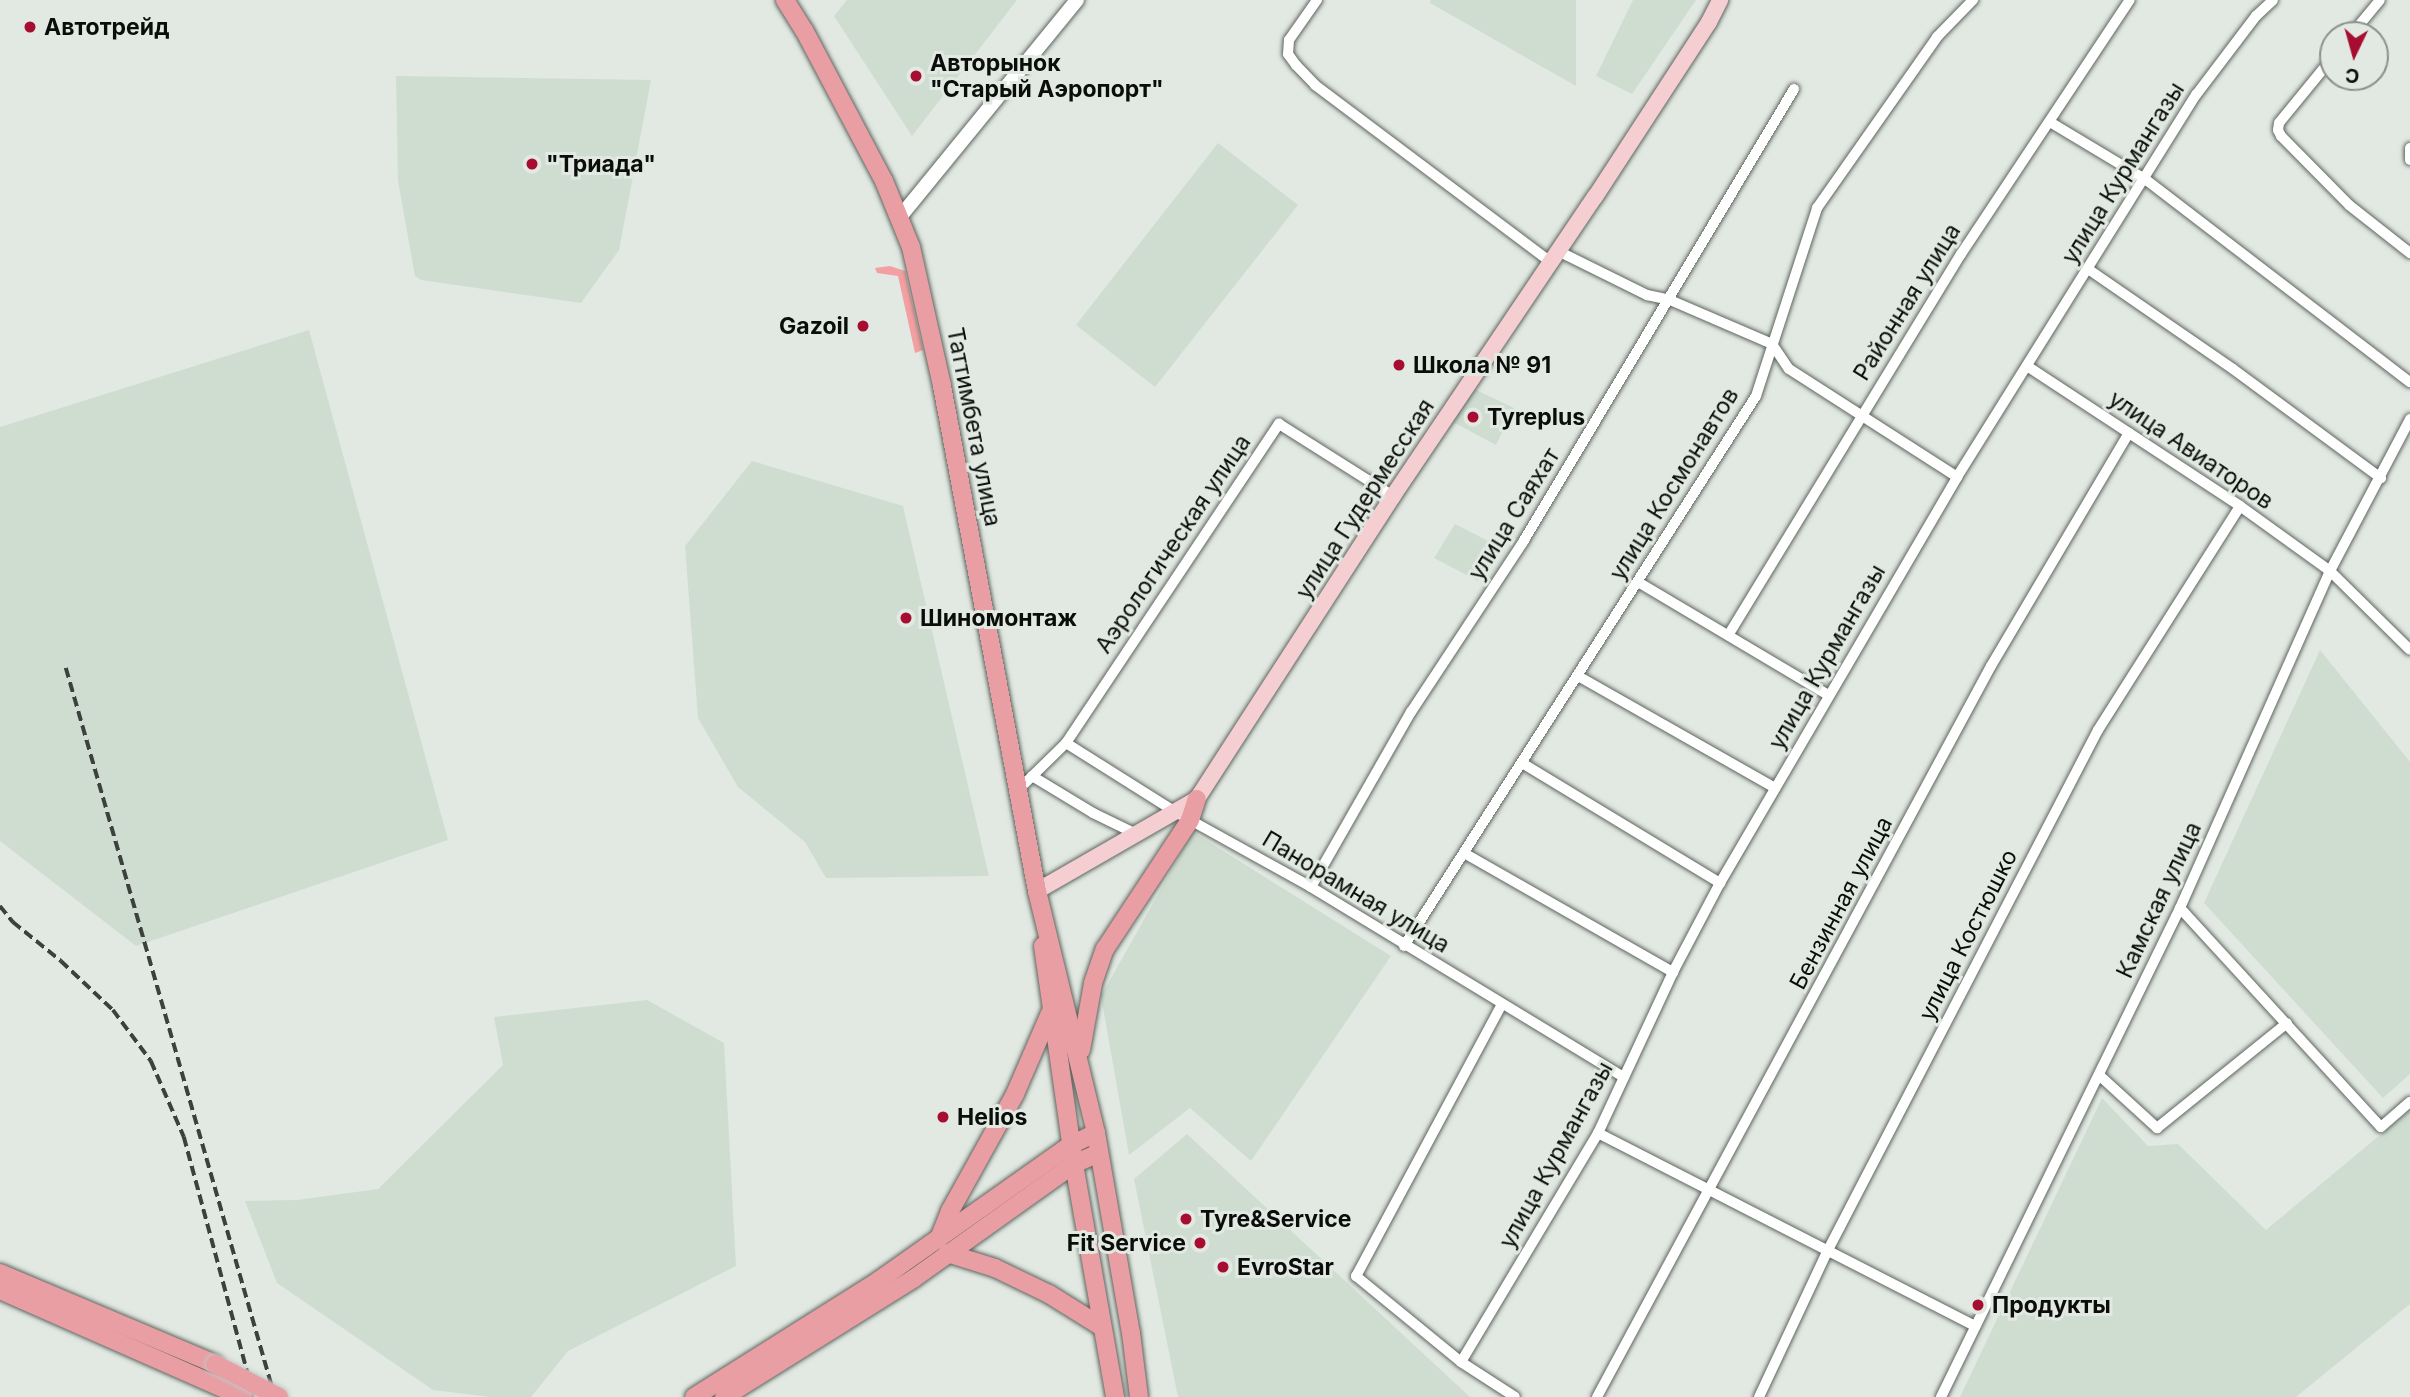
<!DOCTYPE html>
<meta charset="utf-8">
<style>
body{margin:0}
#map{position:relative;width:2410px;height:1397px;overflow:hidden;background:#e1e9e2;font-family:Inter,sans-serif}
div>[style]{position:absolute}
.built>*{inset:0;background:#cfddd1}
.green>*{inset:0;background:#f4a0a2}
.roads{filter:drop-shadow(0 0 2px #5e655f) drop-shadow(0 0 2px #5e655f)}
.minor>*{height:10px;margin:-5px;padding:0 5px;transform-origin:5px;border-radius:5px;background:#fff}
.tertiary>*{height:14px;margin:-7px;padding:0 7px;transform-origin:7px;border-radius:7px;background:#fff}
.secondary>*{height:16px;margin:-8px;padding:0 8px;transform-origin:8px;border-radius:8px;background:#f4ced1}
.primary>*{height:18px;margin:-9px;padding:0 9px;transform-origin:9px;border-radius:9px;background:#e89ea3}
.rail>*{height:3.5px;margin-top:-1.75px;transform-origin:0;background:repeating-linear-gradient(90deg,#3d413d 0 10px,transparent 0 15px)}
.bridges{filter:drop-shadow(0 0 2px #c4c5c4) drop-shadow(0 0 2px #c4c5c4)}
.primary-bridge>*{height:18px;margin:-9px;padding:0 9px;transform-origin:9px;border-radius:9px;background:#e89ea3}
.dots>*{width:19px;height:19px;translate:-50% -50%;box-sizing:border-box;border:4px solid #e1e9e2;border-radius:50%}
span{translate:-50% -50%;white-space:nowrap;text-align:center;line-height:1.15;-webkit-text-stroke:6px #e1e9e2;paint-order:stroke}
.poi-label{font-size:23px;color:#0a0d0a;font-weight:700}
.left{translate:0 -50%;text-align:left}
.right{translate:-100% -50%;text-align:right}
.street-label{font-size:23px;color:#0a0d0a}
.north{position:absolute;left:2319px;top:21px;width:70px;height:70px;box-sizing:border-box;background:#e1e9e2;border:2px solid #8b918c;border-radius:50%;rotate:185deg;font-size:19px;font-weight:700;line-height:28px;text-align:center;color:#0a0d0a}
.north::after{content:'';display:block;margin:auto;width:24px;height:32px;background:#a60d30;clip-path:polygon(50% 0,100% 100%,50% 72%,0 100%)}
</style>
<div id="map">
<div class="built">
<div style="clip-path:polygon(847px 0,1017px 0,912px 136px,834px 16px)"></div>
<div style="clip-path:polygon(1431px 0,1576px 0,1576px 86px,1430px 3px)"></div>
<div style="clip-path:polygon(1633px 0,1696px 0,1632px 94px,1596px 76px)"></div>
<div style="clip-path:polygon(396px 76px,651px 80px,619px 250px,581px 303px,421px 280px,415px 276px,398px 181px)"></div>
<div style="clip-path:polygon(1218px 143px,1298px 205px,1155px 387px,1076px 325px)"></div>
<div style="clip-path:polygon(309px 330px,448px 840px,136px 946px,0 841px,0 427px)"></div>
<div style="clip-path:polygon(1472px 388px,1514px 408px,1496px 445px,1451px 421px)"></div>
<div style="clip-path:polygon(752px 461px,903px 506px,989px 876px,826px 878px,805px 842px,738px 787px,698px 718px,685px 546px)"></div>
<div style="clip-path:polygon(1455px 524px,1496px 545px,1478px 581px,1434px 558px)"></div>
<div style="clip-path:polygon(2320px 650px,2410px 762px,2410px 1074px,2383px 1098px,2204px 903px)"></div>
<div style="clip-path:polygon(1193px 832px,1391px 956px,1251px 1161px,1190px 1108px,1129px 1155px,1101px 996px)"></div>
<div style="clip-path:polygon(647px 1000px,724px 1043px,736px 1266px,568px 1351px,531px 1397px,490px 1397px,433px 1390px,277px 1283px,245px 1201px,297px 1200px,378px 1189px,503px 1065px,494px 1017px)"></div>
<div style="clip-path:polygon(2102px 1098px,2148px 1146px,2178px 1144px,2266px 1230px,2410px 1110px,2410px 1304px,2296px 1397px,1960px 1397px)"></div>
<div style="clip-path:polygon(1187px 1134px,1470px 1397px,1178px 1397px,1134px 1179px)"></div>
</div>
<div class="green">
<div style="clip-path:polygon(890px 266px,905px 271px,923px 350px,915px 353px,898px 276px,877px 273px,875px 268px)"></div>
</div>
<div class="roads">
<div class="minor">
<div style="left:1317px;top:0;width:49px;rotate:125deg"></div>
<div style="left:1289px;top:40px;width:14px;rotate:94deg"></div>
<div style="left:1288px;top:54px;width:14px;rotate:54deg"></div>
<div style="left:1296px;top:65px;width:28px;rotate:46deg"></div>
<div style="left:1315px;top:85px;width:293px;rotate:36.9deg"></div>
<div style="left:2351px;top:35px;width:45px;rotate:-50.4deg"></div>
<div style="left:2333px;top:57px;width:85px;rotate:129.3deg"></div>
<div style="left:2279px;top:123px;width:7px;rotate:98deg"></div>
<div style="left:2278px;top:130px;width:7px;rotate:63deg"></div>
<div style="left:2281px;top:136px;width:97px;rotate:45.4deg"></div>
<div style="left:2349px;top:205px;width:78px;rotate:38.2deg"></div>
<div style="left:2050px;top:122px;width:111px;rotate:31deg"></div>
<div style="left:2145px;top:179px;width:334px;rotate:37.5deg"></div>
<div style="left:2410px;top:148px;width:12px;rotate:90deg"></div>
<div style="left:1556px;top:250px;width:102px;rotate:26.3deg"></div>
<div style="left:1647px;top:295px;width:24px;rotate:12deg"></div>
<div style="left:1670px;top:300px;width:111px;rotate:23.3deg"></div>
<div style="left:1772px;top:344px;width:30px;rotate:56deg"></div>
<div style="left:1789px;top:369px;width:200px;rotate:32.7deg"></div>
<div style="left:2088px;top:269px;width:176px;rotate:34.6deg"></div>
<div style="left:2233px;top:369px;width:184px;rotate:36.4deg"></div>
<div style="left:2027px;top:366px;width:255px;rotate:33.3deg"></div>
<div style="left:2240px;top:506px;width:111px;rotate:35.8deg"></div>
<div style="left:2330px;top:571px;width:112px;rotate:44.6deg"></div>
<div style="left:1638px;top:582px;width:221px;rotate:30.7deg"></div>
<div style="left:1729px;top:634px;width:445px;rotate:-58.6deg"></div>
<div style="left:1961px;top:254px;width:305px;rotate:-56.4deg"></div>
<div style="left:1578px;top:676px;width:227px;rotate:29.6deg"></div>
<div style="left:1066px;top:743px;width:128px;rotate:32.2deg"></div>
<div style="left:1174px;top:811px;width:157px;rotate:29deg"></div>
<div style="left:1311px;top:887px;width:366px;rotate:31.3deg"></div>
<div style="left:1522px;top:763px;width:232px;rotate:31.2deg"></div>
<div style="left:1032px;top:776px;width:71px;rotate:31.2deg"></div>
<div style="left:1093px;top:813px;width:48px;rotate:26deg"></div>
<div style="left:1017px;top:791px;width:69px;rotate:-44.4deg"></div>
<div style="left:1066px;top:743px;width:384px;rotate:-56.3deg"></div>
<div style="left:1279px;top:424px;width:135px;rotate:32.3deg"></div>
<div style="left:1464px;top:853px;width:241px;rotate:29.7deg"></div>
<div style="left:1311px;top:887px;width:202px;rotate:-60.3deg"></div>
<div style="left:1411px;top:712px;width:204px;rotate:-56.6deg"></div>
<div style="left:1523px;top:542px;width:528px;rotate:-59.11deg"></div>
<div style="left:2180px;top:908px;width:297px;rotate:47.5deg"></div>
<div style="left:2381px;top:1127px;width:38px;rotate:-41deg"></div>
<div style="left:1404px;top:946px;width:653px;rotate:-57.38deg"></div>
<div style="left:1756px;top:396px;width:198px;rotate:-72deg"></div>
<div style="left:1817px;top:208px;width:209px;rotate:-54.9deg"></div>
<div style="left:1937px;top:37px;width:52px;rotate:-45.8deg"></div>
<div style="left:1502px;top:1004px;width:309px;rotate:118.2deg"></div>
<div style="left:1356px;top:1276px;width:136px;rotate:39.3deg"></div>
<div style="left:1461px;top:1362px;width:64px;rotate:32.9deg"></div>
<div style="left:2099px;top:1075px;width:79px;rotate:42.4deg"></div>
<div style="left:2157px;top:1128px;width:167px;rotate:-38.9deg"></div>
<div style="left:1598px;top:1133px;width:424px;rotate:27.1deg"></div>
<div style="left:1461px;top:1362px;width:267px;rotate:-59.1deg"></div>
<div style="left:1598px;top:1133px;width:178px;rotate:-65deg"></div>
<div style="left:1673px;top:972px;width:101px;rotate:-62.2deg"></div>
<div style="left:1720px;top:883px;width:470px;rotate:-59.7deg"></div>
<div style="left:1957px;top:477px;width:451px;rotate:-58deg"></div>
<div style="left:2196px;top:95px;width:99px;rotate:-52.8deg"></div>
<div style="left:2256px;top:16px;width:23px;rotate:-43deg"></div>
<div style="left:1597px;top:1397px;width:830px;rotate:-61.68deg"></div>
<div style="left:1991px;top:666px;width:271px;rotate:-59.4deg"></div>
<div style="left:1759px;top:1397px;width:162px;rotate:-64.9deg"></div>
<div style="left:1828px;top:1250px;width:586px;rotate:-62.56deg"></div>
<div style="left:2098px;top:730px;width:265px;rotate:-57.6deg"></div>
<div style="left:1941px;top:1397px;width:544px;rotate:-63.95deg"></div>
<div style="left:2180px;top:908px;width:369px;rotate:-66deg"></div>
<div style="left:2330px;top:571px;width:172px;rotate:-62.2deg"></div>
</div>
<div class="tertiary">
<div style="left:900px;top:217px;width:280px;rotate:-50.8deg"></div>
</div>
<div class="secondary">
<div style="left:1037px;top:891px;width:185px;rotate:-29.9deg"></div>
<div style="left:1197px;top:799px;width:361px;rotate:-57.1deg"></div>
<div style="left:1393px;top:496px;width:361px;rotate:-56deg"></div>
<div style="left:1595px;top:197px;width:209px;rotate:-56.9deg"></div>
<div style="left:1709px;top:22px;width:25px;rotate:-63deg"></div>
</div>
<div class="primary">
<div style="left:785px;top:0;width:36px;rotate:58deg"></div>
<div style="left:804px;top:30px;width:171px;rotate:62.1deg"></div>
<div style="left:884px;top:181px;width:71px;rotate:67.8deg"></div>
<div style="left:911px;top:247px;width:142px;rotate:77.4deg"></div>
<div style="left:942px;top:386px;width:514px;rotate:79.35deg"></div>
<div style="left:1037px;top:891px;width:249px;rotate:76.3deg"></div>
<div style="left:1096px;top:1133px;width:203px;rotate:80.1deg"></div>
<div style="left:1131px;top:1333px;width:64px;rotate:82.9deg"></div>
<div style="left:1043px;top:946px;width:220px;rotate:81.9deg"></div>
<div style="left:1074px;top:1164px;width:237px;rotate:80deg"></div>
<div style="left:1081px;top:1050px;width:68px;rotate:-79.8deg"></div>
<div style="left:1093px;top:983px;width:36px;rotate:-71deg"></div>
<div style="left:1105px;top:949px;width:154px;rotate:-56.6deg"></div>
<div style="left:1190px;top:820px;width:22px;rotate:-72deg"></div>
<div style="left:940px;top:1236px;width:27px;rotate:-68deg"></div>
<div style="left:950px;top:1211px;width:134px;rotate:-60.9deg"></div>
<div style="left:1015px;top:1094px;width:88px;rotate:-66.6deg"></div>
<div style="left:947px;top:1253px;width:50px;rotate:17.4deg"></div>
<div style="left:995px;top:1268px;width:60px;rotate:25.7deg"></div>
<div style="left:1049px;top:1294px;width:62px;rotate:31.9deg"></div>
<div style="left:0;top:1273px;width:233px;rotate:22.9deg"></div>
<div style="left:0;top:1290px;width:266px;rotate:23.8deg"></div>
<div style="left:694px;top:1397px;width:218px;rotate:-32.2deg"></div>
<div style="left:878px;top:1281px;width:236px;rotate:-35.2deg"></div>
<div style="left:1071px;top:1145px;width:28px;rotate:-26deg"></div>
<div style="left:724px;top:1397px;width:223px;rotate:-32deg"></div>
<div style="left:913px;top:1279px;width:198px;rotate:-35.5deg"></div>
<div style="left:1074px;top:1164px;width:27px;rotate:-24deg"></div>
</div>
</div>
<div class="rail">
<div style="left:66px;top:668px;width:758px;rotate:74deg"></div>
<div style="left:0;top:906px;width:21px;rotate:51deg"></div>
<div style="left:13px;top:922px;width:62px;rotate:39.1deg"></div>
<div style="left:61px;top:961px;width:71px;rotate:43.3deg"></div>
<div style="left:113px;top:1010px;width:64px;rotate:53.3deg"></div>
<div style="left:151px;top:1061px;width:83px;rotate:66.5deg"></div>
<div style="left:184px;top:1137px;width:269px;rotate:74.9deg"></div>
</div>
<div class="bridges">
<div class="primary-bridge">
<div style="left:215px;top:1364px;width:72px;rotate:27.3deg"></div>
</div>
</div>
<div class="dots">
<div style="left:30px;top:27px;background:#a60d30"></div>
<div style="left:916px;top:76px;background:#a60d30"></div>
<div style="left:532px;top:164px;background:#a60d30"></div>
<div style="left:863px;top:326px;background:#a60d30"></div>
<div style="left:1399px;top:365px;background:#a60d30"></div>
<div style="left:1473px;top:417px;background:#a60d30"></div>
<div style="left:906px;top:618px;background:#a60d30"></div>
<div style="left:943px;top:1117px;background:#a60d30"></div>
<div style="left:1186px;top:1219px;background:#a60d30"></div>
<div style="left:1200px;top:1243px;background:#a60d30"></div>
<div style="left:1223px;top:1267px;background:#a60d30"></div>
<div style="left:1978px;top:1305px;background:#a60d30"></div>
</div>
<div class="poi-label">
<span class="left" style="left:44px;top:27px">Автотрейд</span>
<span class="left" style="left:930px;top:76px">Авторынок<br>"Старый Аэропорт"</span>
<span class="left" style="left:546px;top:164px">"Триада"</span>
<span class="right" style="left:849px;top:326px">Gazoil</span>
<span class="left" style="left:1413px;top:365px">Школа № 91</span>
<span class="left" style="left:1487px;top:417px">Tyreplus</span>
<span class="left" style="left:920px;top:618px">Шиномонтаж</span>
<span class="left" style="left:957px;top:1117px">Helios</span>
<span class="left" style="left:1200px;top:1219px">Tyre&amp;Service</span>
<span class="right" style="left:1186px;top:1243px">Fit Service</span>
<span class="left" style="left:1237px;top:1267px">EvroStar</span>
<span class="left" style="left:1992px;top:1305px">Продукты</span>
</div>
<div class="street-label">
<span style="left:2123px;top:173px;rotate:-58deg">улица Курмангазы</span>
<span style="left:1907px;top:302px;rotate:-58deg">Районная улица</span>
<span style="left:974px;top:427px;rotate:79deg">Таттимбета улица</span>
<span style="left:2191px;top:450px;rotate:34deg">улица Авиаторов</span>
<span style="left:1674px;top:484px;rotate:-58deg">улица Космонавтов</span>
<span style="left:1365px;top:499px;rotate:-57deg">улица Гудермесская</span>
<span style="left:1514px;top:514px;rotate:-58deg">улица Саяхат</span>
<span style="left:1173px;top:544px;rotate:-56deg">Аэрологическая улица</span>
<span style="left:1827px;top:657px;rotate:-60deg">улица Курмангазы</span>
<span style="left:1356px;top:892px;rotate:31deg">Панорамная улица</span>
<span style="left:2159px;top:900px;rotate:-65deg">Камская улица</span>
<span style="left:1841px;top:903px;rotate:-62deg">Бензинная улица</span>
<span style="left:1968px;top:935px;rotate:-63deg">улица Костюшко</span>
<span style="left:1556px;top:1155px;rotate:-61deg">улица Курмангазы</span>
</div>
<div class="north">С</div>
</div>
